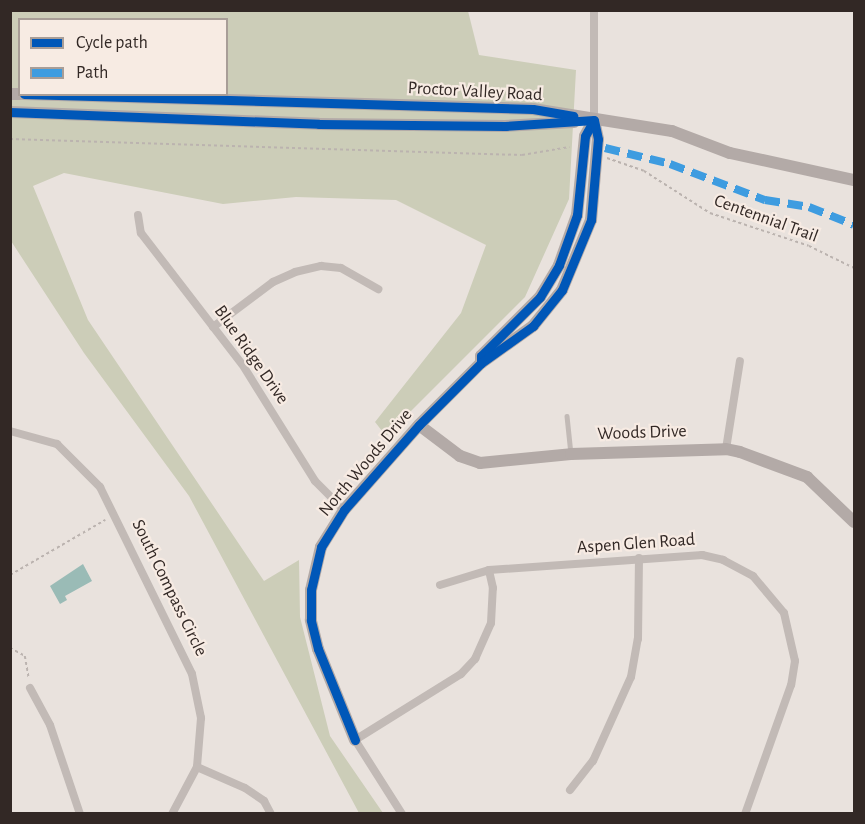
<!DOCTYPE html>
<style>
body{margin:0}
#map{position:relative;width:865px;height:824px;overflow:hidden;background:#e9e2dd;font-family:"Alegreya Sans",sans-serif}
div>[style]{position:absolute}
.green>*{inset:0;background:#cccdb8}
.water>*{inset:0;background:#9abbb6}
.path>*{height:1.5px;margin-top:-0.75px;transform-origin:0;background:repeating-linear-gradient(90deg,#bbb3af 0 3px,transparent 0 6px)}
.lane>*{height:4.5px;margin:-2.25px;padding:0 2.25px;transform-origin:2.25px;border-radius:2.25px;background:#c2bab6}
.street>*{height:8px;margin:-4px;padding:0 4px;transform-origin:4px;border-radius:4px;background:#c2bab6}
.secondary>*{height:12px;margin:-6px;padding:0 6px;transform-origin:6px;border-radius:6px;background:#b3aaa7}
.quiet>*{height:8px;margin-top:-4px;transform-origin:0;background:repeating-linear-gradient(90deg,#3e9ce0 0 15px,transparent 0 23px)}
.cycleway>*{height:9px;margin:-4.5px;padding:0 4.5px;transform-origin:4.5px;border-radius:4.5px;background:#0057b8}
span{translate:-50% -50%;white-space:nowrap;text-align:center;line-height:1.15;-webkit-text-stroke:4.5px #f7ebe3;paint-order:stroke}
.street-label{font-size:18px;color:#322825}
.frame{position:absolute;inset:0;border:12px solid #322825;pointer-events:none}
.legend{position:absolute;left:18px;top:18px;width:210px;height:78px;box-sizing:border-box;background:#f7ebe3;border:2px solid #a89d97;margin:0;padding:8px 10px;list-style:none;font-size:18px;color:#322825}
.legend li{display:flex;align-items:center;gap:12px;height:30px}
.legend b{width:30px;border:2px solid #a89d97}
</style>
<div id="map">
<div class="green">
<div style="clip-path:polygon(evenodd,10px 11px,468px 11px,479px 55px,576px 70px,569px 199px,525px 297px,386px 436px,375px 422px,461px 313px,486px 245px,396px 200px,296px 197px,223px 204px,64px 173px,33px 186px,88px 320px,264px 581px,299px 560px,300px 617px,330px 736px,383px 813px,359px 813px,189px 496px,84px 353px,11px 241px,10px 11px,20px 20px,226px 20px,226px 94px,20px 94px,20px 20px)"></div>
</div>
<div class="water">
<div style="clip-path:polygon(83px 564px,92px 581px,65px 596px,67px 600px,60px 604px,50px 586px)"></div>
</div>
<div class="path">
<div style="left:10px;top:139px;width:512px;rotate:1.79deg"></div>
<div style="left:522px;top:155px;width:48px;rotate:-9.7deg"></div>
<div style="left:607px;top:158px;width:39px;rotate:19deg"></div>
<div style="left:644px;top:171px;width:78px;rotate:32.5deg"></div>
<div style="left:710px;top:213px;width:104px;rotate:18.4deg"></div>
<div style="left:809px;top:246px;width:50px;rotate:26.1deg"></div>
<div style="left:10px;top:575px;width:110px;rotate:-30.1deg"></div>
<div style="left:10px;top:606px;width:14px;rotate:90deg"></div>
<div style="left:10px;top:648px;width:17px;rotate:28deg"></div>
<div style="left:25px;top:656px;width:22px;rotate:80deg"></div>
</div>
<div class="lane">
<div style="left:567px;top:416px;width:38px;rotate:84deg"></div>
</div>
<div class="street">
<div style="left:594px;top:120px;width:110px;rotate:-90deg"></div>
<div style="left:138px;top:215px;width:18px;rotate:81deg"></div>
<div style="left:141px;top:233px;width:165px;rotate:52.4deg"></div>
<div style="left:242px;top:364px;width:138px;rotate:58deg"></div>
<div style="left:315px;top:481px;width:41px;rotate:45deg"></div>
<div style="left:213px;top:327px;width:75px;rotate:-36.9deg"></div>
<div style="left:273px;top:282px;width:24px;rotate:-24deg"></div>
<div style="left:295px;top:272px;width:27px;rotate:-13deg"></div>
<div style="left:321px;top:266px;width:20px;rotate:6deg"></div>
<div style="left:341px;top:268px;width:43px;rotate:29.6deg"></div>
<div style="left:10px;top:431px;width:49px;rotate:15.5deg"></div>
<div style="left:57px;top:444px;width:61px;rotate:45deg"></div>
<div style="left:100px;top:487px;width:208px;rotate:63.8deg"></div>
<div style="left:192px;top:674px;width:45px;rotate:78.4deg"></div>
<div style="left:201px;top:718px;width:49px;rotate:94.7deg"></div>
<div style="left:197px;top:767px;width:53px;rotate:118deg"></div>
<div style="left:726px;top:449px;width:89px;rotate:-81deg"></div>
<div style="left:440px;top:585px;width:51px;rotate:-17deg"></div>
<div style="left:489px;top:570px;width:214px;rotate:-4deg"></div>
<div style="left:702px;top:555px;width:22px;rotate:13deg"></div>
<div style="left:723px;top:560px;width:34px;rotate:28deg"></div>
<div style="left:753px;top:576px;width:48px;rotate:50deg"></div>
<div style="left:784px;top:613px;width:49px;rotate:77.1deg"></div>
<div style="left:795px;top:661px;width:24px;rotate:99deg"></div>
<div style="left:791px;top:685px;width:137px;rotate:109.6deg"></div>
<div style="left:30px;top:688px;width:42px;rotate:61.6deg"></div>
<div style="left:50px;top:725px;width:94px;rotate:71.4deg"></div>
<div style="left:197px;top:767px;width:52px;rotate:23.6deg"></div>
<div style="left:245px;top:788px;width:23px;rotate:34deg"></div>
<div style="left:264px;top:801px;width:15px;rotate:62deg"></div>
<div style="left:570px;top:790px;width:37px;rotate:-52deg"></div>
<div style="left:593px;top:761px;width:92px;rotate:-65.7deg"></div>
<div style="left:631px;top:677px;width:39px;rotate:-80deg"></div>
<div style="left:638px;top:639px;width:81px;rotate:-89.3deg"></div>
<div style="left:402px;top:814px;width:88px;rotate:-122.4deg"></div>
<div style="left:355px;top:740px;width:125px;rotate:-31.9deg"></div>
<div style="left:461px;top:674px;width:21px;rotate:-47deg"></div>
<div style="left:475px;top:659px;width:39px;rotate:-66deg"></div>
<div style="left:491px;top:623px;width:35px;rotate:-87deg"></div>
<div style="left:493px;top:588px;width:18px;rotate:-103deg"></div>
</div>
<div class="secondary">
<div style="left:10px;top:94px;width:10px"></div>
<div style="left:24px;top:94px;width:509px;rotate:1.69deg"></div>
<div style="left:533px;top:109px;width:141px;rotate:9deg"></div>
<div style="left:672px;top:131px;width:62px;rotate:20.8deg"></div>
<div style="left:730px;top:153px;width:127px;rotate:12.3deg"></div>
<div style="left:10px;top:112px;width:309px;rotate:2.2deg"></div>
<div style="left:319px;top:124px;width:186px;rotate:0.6deg"></div>
<div style="left:505px;top:126px;width:69px;rotate:-3.3deg"></div>
<div style="left:481px;top:363px;width:7px;rotate:-90deg"></div>
<div style="left:481px;top:356px;width:83px;rotate:-45deg"></div>
<div style="left:540px;top:297px;width:37px;rotate:-59deg"></div>
<div style="left:559px;top:265px;width:53px;rotate:-70.2deg"></div>
<div style="left:577px;top:215px;width:79px;rotate:-84.2deg"></div>
<div style="left:585px;top:136px;width:18px;rotate:-61deg"></div>
<div style="left:419px;top:425px;width:51px;rotate:37.1deg"></div>
<div style="left:460px;top:456px;width:21px;rotate:19deg"></div>
<div style="left:480px;top:463px;width:91px;rotate:-5.6deg"></div>
<div style="left:571px;top:454px;width:155px;rotate:-1.8deg"></div>
<div style="left:726px;top:449px;width:14px;rotate:12deg"></div>
<div style="left:740px;top:452px;width:72px;rotate:20.5deg"></div>
<div style="left:807px;top:477px;width:65px;rotate:43.8deg"></div>
<div style="left:355px;top:740px;width:98px;rotate:-112.1deg"></div>
<div style="left:318px;top:649px;width:30px;rotate:-104deg"></div>
<div style="left:311px;top:620px;width:30px;rotate:-90deg"></div>
<div style="left:311px;top:590px;width:44px;rotate:-76.9deg"></div>
<div style="left:321px;top:547px;width:44px;rotate:-58.1deg"></div>
<div style="left:344px;top:510px;width:113px;rotate:-48.6deg"></div>
<div style="left:419px;top:425px;width:88px;rotate:-45deg"></div>
<div style="left:481px;top:363px;width:64px;rotate:-35.4deg"></div>
<div style="left:533px;top:326px;width:46px;rotate:-51.1deg"></div>
<div style="left:562px;top:290px;width:76px;rotate:-67.5deg"></div>
<div style="left:591px;top:220px;width:81px;rotate:-85.1deg"></div>
<div style="left:598px;top:139px;width:19px;rotate:-102deg"></div>
</div>
<div class="quiet">
<div style="left:605px;top:148px;width:67px;rotate:13.8deg"></div>
<div style="left:670px;top:164px;width:102px;rotate:20.8deg"></div>
<div style="left:765px;top:200px;width:45px;rotate:9deg"></div>
<div style="left:809px;top:207px;width:48px;rotate:21.8deg"></div>
</div>
<div class="cycleway">
<div style="left:24px;top:94px;width:509px;rotate:1.69deg"></div>
<div style="left:533px;top:109px;width:41px;rotate:9.9deg"></div>
<div style="left:10px;top:112px;width:309px;rotate:2.2deg"></div>
<div style="left:319px;top:124px;width:186px;rotate:0.6deg"></div>
<div style="left:505px;top:126px;width:89px;rotate:-3.9deg"></div>
<div style="left:481px;top:363px;width:7px;rotate:-90deg"></div>
<div style="left:481px;top:356px;width:83px;rotate:-45deg"></div>
<div style="left:540px;top:297px;width:37px;rotate:-59deg"></div>
<div style="left:559px;top:265px;width:53px;rotate:-70.2deg"></div>
<div style="left:577px;top:215px;width:79px;rotate:-84.2deg"></div>
<div style="left:585px;top:136px;width:18px;rotate:-61deg"></div>
<div style="left:355px;top:740px;width:98px;rotate:-112.1deg"></div>
<div style="left:318px;top:649px;width:30px;rotate:-104deg"></div>
<div style="left:311px;top:620px;width:30px;rotate:-90deg"></div>
<div style="left:311px;top:590px;width:44px;rotate:-76.9deg"></div>
<div style="left:321px;top:547px;width:44px;rotate:-58.1deg"></div>
<div style="left:344px;top:510px;width:113px;rotate:-48.6deg"></div>
<div style="left:419px;top:425px;width:88px;rotate:-45deg"></div>
<div style="left:481px;top:363px;width:64px;rotate:-35.4deg"></div>
<div style="left:533px;top:326px;width:46px;rotate:-51.1deg"></div>
<div style="left:562px;top:290px;width:76px;rotate:-67.5deg"></div>
<div style="left:591px;top:220px;width:81px;rotate:-85.1deg"></div>
<div style="left:598px;top:139px;width:19px;rotate:-102deg"></div>
</div>
<div class="street-label">
<span style="left:475px;top:92px;rotate:3deg">Proctor Valley Road</span>
<span style="left:766px;top:219px;rotate:20deg">Centennial Trail</span>
<span style="left:251px;top:355px;rotate:55deg">Blue Ridge Drive</span>
<span style="left:642px;top:433px;rotate:-2deg">Woods Drive</span>
<span style="left:366px;top:463px;rotate:-50deg">North Woods Drive</span>
<span style="left:636px;top:544px;rotate:-4deg">Aspen Glen Road</span>
<span style="left:169px;top:588px;rotate:64deg">South Compass Circle</span>
</div>
<div class="frame"></div>
<ul class="legend">
<li><b style="height:8px;background:#0057b8"></b>Cycle path</li>
<li><b style="height:8px;background:#3e9ce0"></b>Path</li>
</ul>
</div>
